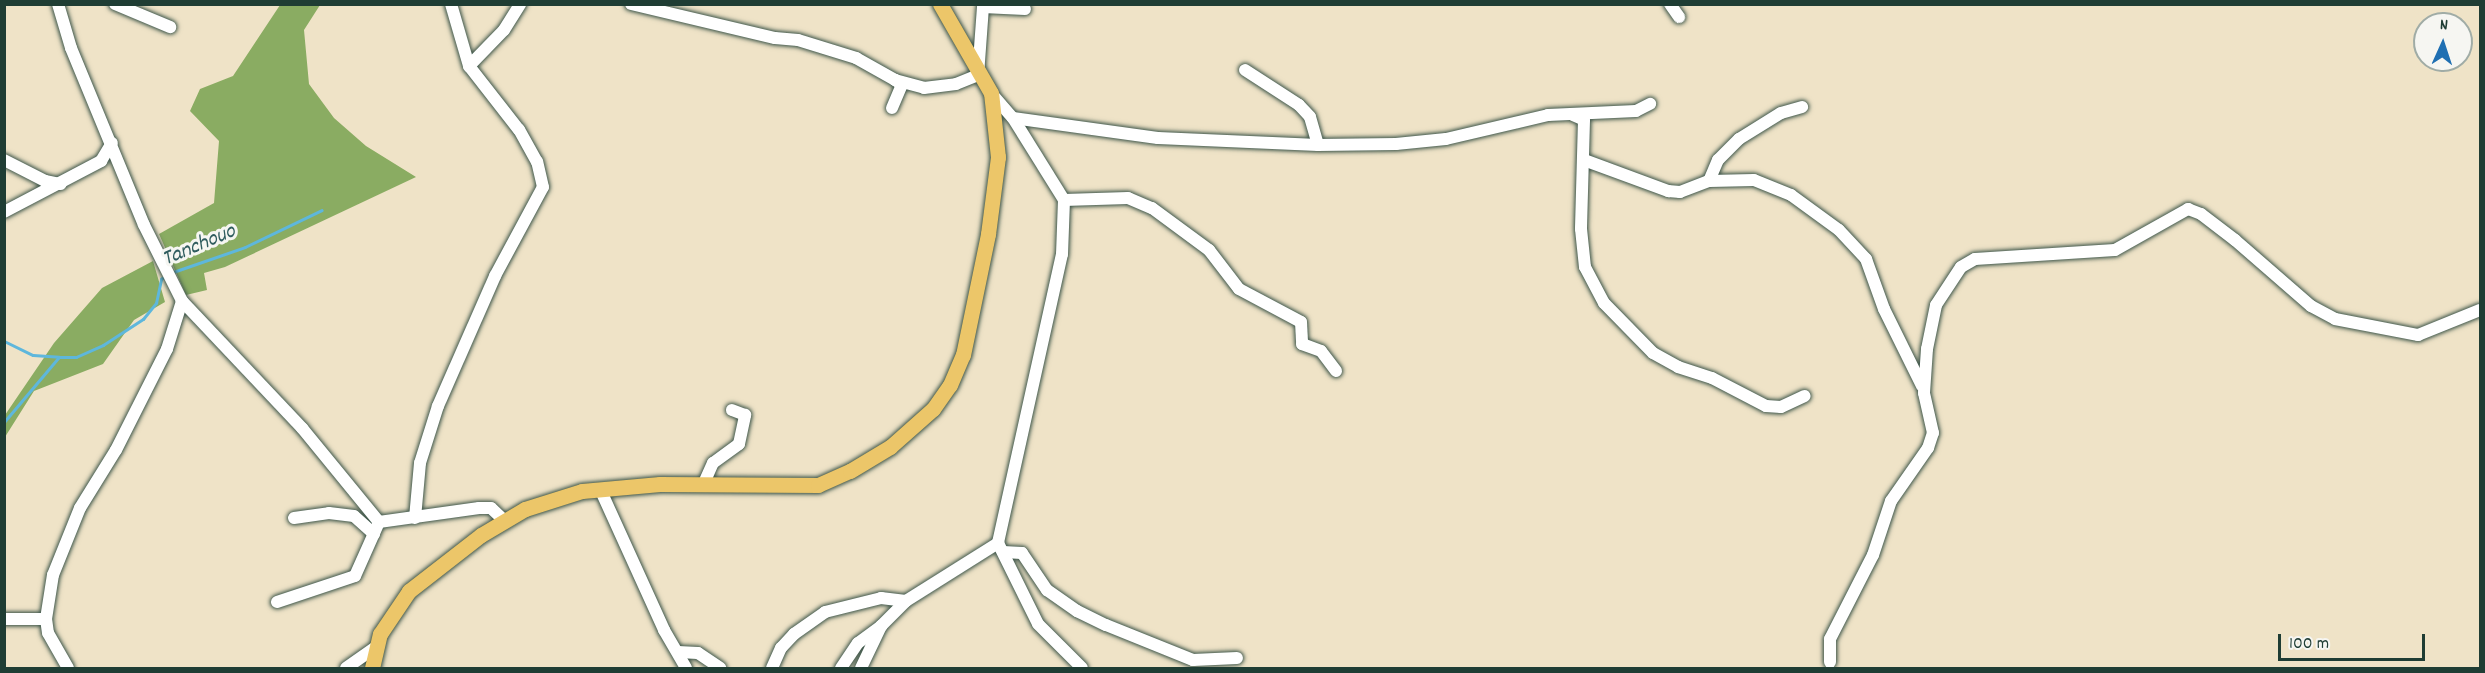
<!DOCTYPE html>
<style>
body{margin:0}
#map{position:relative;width:2485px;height:673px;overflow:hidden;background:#efe3c7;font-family:Dekko,sans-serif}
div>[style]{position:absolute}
.forest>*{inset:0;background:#8aac62}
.stream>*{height:3px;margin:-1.5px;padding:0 1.5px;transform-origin:1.5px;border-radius:1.5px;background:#5eb7dc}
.roads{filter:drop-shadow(0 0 2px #3e564a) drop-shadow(0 0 2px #3e564a)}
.minor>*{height:12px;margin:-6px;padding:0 6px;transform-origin:6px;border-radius:6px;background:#fff}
.major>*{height:15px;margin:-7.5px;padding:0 7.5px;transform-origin:7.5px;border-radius:7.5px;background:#ecc669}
span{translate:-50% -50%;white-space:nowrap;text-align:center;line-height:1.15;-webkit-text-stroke:6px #f6f6f2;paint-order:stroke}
.water-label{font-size:22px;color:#2f5c5e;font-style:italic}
.frame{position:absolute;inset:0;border:6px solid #1f3d34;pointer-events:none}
.north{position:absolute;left:2413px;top:12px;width:60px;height:60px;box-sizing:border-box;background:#f6f6f2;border:2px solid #a0aca6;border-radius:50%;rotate:3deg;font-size:16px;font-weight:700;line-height:24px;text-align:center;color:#1f3d34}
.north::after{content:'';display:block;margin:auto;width:21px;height:27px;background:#1f6fb2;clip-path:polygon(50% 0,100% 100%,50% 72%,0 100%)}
.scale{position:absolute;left:2278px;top:634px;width:147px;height:27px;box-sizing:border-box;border:3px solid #1f3d34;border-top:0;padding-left:8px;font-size:18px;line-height:21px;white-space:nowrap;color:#1f3d34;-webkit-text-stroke:4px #f6f6f2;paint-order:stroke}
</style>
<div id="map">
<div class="forest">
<div style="clip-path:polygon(280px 5px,320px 5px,304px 30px,309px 84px,334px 118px,366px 146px,416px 177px,225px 267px,204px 273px,207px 290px,186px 295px,159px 234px,214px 203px,219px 141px,190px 111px,200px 89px,233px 76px)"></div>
<div style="clip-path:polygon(153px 261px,165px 302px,134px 320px,103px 364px,34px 391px,5px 437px,5px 415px,54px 343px,102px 288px)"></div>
</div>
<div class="stream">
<div style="left:173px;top:272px;width:76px;rotate:-19.1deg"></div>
<div style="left:245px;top:247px;width:85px;rotate:-25.7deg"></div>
<div style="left:4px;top:341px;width:32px;rotate:26deg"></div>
<div style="left:33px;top:355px;width:26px;rotate:4deg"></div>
<div style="left:4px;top:422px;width:85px;rotate:-49.8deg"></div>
<div style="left:59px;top:357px;width:17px"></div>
<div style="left:76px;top:357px;width:30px;rotate:-24deg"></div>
<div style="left:103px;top:345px;width:48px;rotate:-33deg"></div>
<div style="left:143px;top:319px;width:21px;rotate:-51deg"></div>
<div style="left:156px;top:303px;width:25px;rotate:-78deg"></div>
<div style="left:161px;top:279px;width:7px;rotate:-34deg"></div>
</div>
<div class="roads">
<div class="minor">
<div style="left:58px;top:4px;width:46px;rotate:73.5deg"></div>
<div style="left:71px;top:48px;width:191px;rotate:67.6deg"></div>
<div style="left:144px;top:225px;width:85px;rotate:63.4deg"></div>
<div style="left:182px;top:301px;width:175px;rotate:46.6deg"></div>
<div style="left:302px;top:428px;width:122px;rotate:50.7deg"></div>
<div style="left:379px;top:522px;width:101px;rotate:-8deg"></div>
<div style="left:479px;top:508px;width:12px"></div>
<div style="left:491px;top:508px;width:18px;rotate:43deg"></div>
<div style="left:115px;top:4px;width:60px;rotate:22.7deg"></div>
<div style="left:451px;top:4px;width:65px;rotate:73.8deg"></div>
<div style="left:631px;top:4px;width:148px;rotate:13.3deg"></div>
<div style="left:775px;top:38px;width:23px;rotate:5deg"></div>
<div style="left:798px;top:40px;width:61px;rotate:17.2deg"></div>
<div style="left:856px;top:58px;width:45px;rotate:29.4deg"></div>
<div style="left:895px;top:80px;width:30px;rotate:15deg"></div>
<div style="left:924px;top:88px;width:32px;rotate:-7deg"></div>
<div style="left:956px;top:84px;width:24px;rotate:-22deg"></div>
<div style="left:978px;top:75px;width:68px;rotate:-85.8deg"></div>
<div style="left:983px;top:7px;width:42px;rotate:2.7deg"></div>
<div style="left:1670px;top:4px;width:16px;rotate:55deg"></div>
<div style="left:1245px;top:70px;width:64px;rotate:32.9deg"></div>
<div style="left:1299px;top:105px;width:16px;rotate:47deg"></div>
<div style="left:1310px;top:117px;width:29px;rotate:74deg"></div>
<div style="left:991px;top:93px;width:33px;rotate:49deg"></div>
<div style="left:1013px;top:118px;width:97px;rotate:58.1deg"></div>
<div style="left:1064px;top:200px;width:54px;rotate:92.1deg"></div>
<div style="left:1062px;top:254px;width:296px;rotate:102.5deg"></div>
<div style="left:998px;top:543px;width:90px;rotate:63.7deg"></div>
<div style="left:1038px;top:624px;width:62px;rotate:45deg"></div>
<div style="left:892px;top:108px;width:25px;rotate:-67deg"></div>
<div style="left:902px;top:85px;width:9px;rotate:-144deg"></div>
<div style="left:1573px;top:115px;width:12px;rotate:24deg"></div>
<div style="left:1584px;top:120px;width:109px;rotate:91.6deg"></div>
<div style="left:1581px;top:229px;width:38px;rotate:84deg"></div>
<div style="left:1585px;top:267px;width:41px;rotate:62.2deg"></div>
<div style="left:1604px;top:303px;width:70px;rotate:45.6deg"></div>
<div style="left:1653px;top:353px;width:29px;rotate:29deg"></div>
<div style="left:1678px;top:367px;width:36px;rotate:18deg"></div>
<div style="left:1712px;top:378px;width:61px;rotate:27.4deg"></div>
<div style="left:1766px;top:406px;width:15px;rotate:4deg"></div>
<div style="left:1781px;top:407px;width:26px;rotate:-25deg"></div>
<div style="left:1013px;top:118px;width:146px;rotate:7.9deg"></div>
<div style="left:1158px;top:138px;width:160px;rotate:2.5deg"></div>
<div style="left:1318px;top:145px;width:78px;rotate:-0.7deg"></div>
<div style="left:1396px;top:144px;width:50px;rotate:-5.7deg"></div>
<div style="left:1446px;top:139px;width:105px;rotate:-13.2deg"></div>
<div style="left:1548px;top:115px;width:88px;rotate:-2.6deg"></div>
<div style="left:1636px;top:111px;width:16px;rotate:-27deg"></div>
<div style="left:4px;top:160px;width:46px;rotate:27.1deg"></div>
<div style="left:45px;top:181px;width:16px;rotate:11deg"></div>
<div style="left:1584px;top:160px;width:90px;rotate:20.3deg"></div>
<div style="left:1668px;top:191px;width:12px;rotate:5deg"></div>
<div style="left:1680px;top:192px;width:31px;rotate:-21deg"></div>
<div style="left:1709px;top:181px;width:45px;rotate:-1.3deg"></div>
<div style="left:1754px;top:180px;width:40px;rotate:22deg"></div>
<div style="left:1791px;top:195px;width:59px;rotate:36.1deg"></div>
<div style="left:1839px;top:230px;width:40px;rotate:47deg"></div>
<div style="left:1866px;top:259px;width:53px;rotate:70.2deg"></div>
<div style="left:1884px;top:309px;width:86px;rotate:63.7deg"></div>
<div style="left:1709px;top:181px;width:23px;rotate:-67deg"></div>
<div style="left:1718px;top:160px;width:30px;rotate:-45deg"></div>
<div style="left:1739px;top:139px;width:49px;rotate:-31.8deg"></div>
<div style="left:1781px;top:113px;width:22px;rotate:-16deg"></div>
<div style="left:1064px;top:200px;width:64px;rotate:-1.8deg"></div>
<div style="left:1128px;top:198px;width:26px;rotate:23deg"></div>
<div style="left:1152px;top:208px;width:71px;rotate:36.4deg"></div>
<div style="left:1209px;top:250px;width:49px;rotate:52.4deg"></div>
<div style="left:1239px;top:289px;width:70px;rotate:28deg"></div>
<div style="left:1301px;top:322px;width:22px;rotate:87deg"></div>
<div style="left:1302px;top:344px;width:20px;rotate:20deg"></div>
<div style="left:1321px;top:351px;width:25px;rotate:53deg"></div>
<div style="left:4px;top:212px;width:110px;rotate:-27.7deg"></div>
<div style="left:101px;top:161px;width:21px;rotate:-59deg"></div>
<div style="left:704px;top:483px;width:22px;rotate:-66deg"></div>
<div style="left:713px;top:463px;width:32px;rotate:-36deg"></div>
<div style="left:739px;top:444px;width:30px;rotate:-78deg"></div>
<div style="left:745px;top:415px;width:14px;rotate:-159deg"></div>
<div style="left:601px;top:491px;width:153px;rotate:65.6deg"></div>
<div style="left:664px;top:630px;width:44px;rotate:59.9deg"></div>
<div style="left:294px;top:518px;width:35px;rotate:-8deg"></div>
<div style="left:329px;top:513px;width:25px;rotate:7deg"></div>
<div style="left:354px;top:516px;width:27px;rotate:42deg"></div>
<div style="left:415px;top:518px;width:55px;rotate:-84.8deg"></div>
<div style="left:420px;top:463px;width:60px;rotate:-72.5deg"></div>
<div style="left:438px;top:406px;width:142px;rotate:-66.3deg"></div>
<div style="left:495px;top:276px;width:101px;rotate:-61.7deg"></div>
<div style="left:543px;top:187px;width:26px;rotate:-103deg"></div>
<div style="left:537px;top:162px;width:37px;rotate:-119deg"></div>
<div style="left:519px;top:130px;width:81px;rotate:-128deg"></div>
<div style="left:469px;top:66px;width:50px;rotate:-45.8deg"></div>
<div style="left:504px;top:30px;width:31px;rotate:-58deg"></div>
<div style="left:1003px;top:552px;width:19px;rotate:3deg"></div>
<div style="left:1022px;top:553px;width:45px;rotate:56deg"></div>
<div style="left:1047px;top:590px;width:37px;rotate:35deg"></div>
<div style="left:1077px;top:611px;width:32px;rotate:26deg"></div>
<div style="left:1106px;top:625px;width:94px;rotate:21.9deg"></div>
<div style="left:1193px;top:660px;width:44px;rotate:-2.6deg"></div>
<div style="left:277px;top:602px;width:82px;rotate:-18.4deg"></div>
<div style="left:355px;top:576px;width:59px;rotate:-66deg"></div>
<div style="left:4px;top:619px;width:42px"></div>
<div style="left:678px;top:652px;width:20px;rotate:3deg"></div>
<div style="left:698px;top:653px;width:27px;rotate:34deg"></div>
<div style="left:1830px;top:662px;width:23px;rotate:-90deg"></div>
<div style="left:1830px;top:639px;width:94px;rotate:-62.9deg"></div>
<div style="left:1873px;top:555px;width:57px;rotate:-71.6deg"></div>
<div style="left:1891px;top:501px;width:65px;rotate:-55.1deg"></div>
<div style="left:1928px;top:448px;width:16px;rotate:-72deg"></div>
<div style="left:1933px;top:433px;width:41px;rotate:-102.7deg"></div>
<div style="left:1924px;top:393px;width:44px;rotate:-86.1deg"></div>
<div style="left:1927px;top:349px;width:45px;rotate:-78.4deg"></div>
<div style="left:1936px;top:305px;width:45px;rotate:-56.7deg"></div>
<div style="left:1961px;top:267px;width:16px;rotate:-30deg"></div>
<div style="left:1975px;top:259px;width:140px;rotate:-3.7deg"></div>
<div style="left:2115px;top:250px;width:84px;rotate:-29.3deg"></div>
<div style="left:2188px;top:209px;width:14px;rotate:21deg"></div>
<div style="left:2201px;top:214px;width:43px;rotate:37.4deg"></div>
<div style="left:2235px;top:240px;width:101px;rotate:41deg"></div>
<div style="left:2311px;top:306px;width:27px;rotate:28deg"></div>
<div style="left:2335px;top:319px;width:85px;rotate:10.9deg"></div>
<div style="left:2418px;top:335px;width:67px;rotate:-22deg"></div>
<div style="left:68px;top:668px;width:40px;rotate:-119.7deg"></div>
<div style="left:48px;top:633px;width:14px;rotate:-98deg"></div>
<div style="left:46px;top:619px;width:45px;rotate:-81deg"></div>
<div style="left:53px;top:575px;width:72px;rotate:-68.1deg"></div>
<div style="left:80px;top:508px;width:68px;rotate:-58.2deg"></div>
<div style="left:116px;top:450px;width:113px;rotate:-63.2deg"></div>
<div style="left:167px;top:349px;width:50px;rotate:-72.6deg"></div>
<div style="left:346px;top:668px;width:37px;rotate:-35deg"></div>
<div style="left:772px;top:668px;width:22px;rotate:-66deg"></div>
<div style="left:781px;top:648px;width:19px;rotate:-47deg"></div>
<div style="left:794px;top:634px;width:38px;rotate:-35deg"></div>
<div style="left:825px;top:612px;width:58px;rotate:-14deg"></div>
<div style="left:881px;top:598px;width:25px;rotate:7deg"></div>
<div style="left:841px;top:668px;width:30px;rotate:-56deg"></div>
<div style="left:858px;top:643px;width:29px;rotate:-36deg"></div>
<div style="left:861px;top:668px;width:47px;rotate:-64.5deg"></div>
<div style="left:881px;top:626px;width:35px;rotate:-45deg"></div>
<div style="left:906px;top:601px;width:109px;rotate:-32.2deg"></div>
</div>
<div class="major">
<div style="left:372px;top:668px;width:35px;rotate:-77deg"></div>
<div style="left:380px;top:634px;width:52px;rotate:-56deg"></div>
<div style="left:409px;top:591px;width:91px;rotate:-37.9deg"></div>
<div style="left:481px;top:535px;width:51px;rotate:-30.6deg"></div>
<div style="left:525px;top:509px;width:60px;rotate:-17.5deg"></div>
<div style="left:582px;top:491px;width:78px;rotate:-5.1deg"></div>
<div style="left:660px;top:484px;width:158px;rotate:0.4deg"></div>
<div style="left:818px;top:485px;width:35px;rotate:-24deg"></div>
<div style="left:850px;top:471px;width:47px;rotate:-31deg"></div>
<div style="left:890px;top:447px;width:57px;rotate:-41.5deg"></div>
<div style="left:933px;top:409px;width:29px;rotate:-55deg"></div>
<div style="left:950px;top:385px;width:33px;rotate:-67deg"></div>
<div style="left:963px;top:355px;width:124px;rotate:-78.3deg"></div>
<div style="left:988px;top:234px;width:78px;rotate:-82.6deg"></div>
<div style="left:998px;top:157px;width:64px;rotate:-96.2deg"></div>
<div style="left:991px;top:93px;width:103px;rotate:-119.8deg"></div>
</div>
</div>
<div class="water-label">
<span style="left:199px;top:246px;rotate:-23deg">Tanchouo</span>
</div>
<div class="frame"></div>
<div class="north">N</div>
<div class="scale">100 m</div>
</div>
